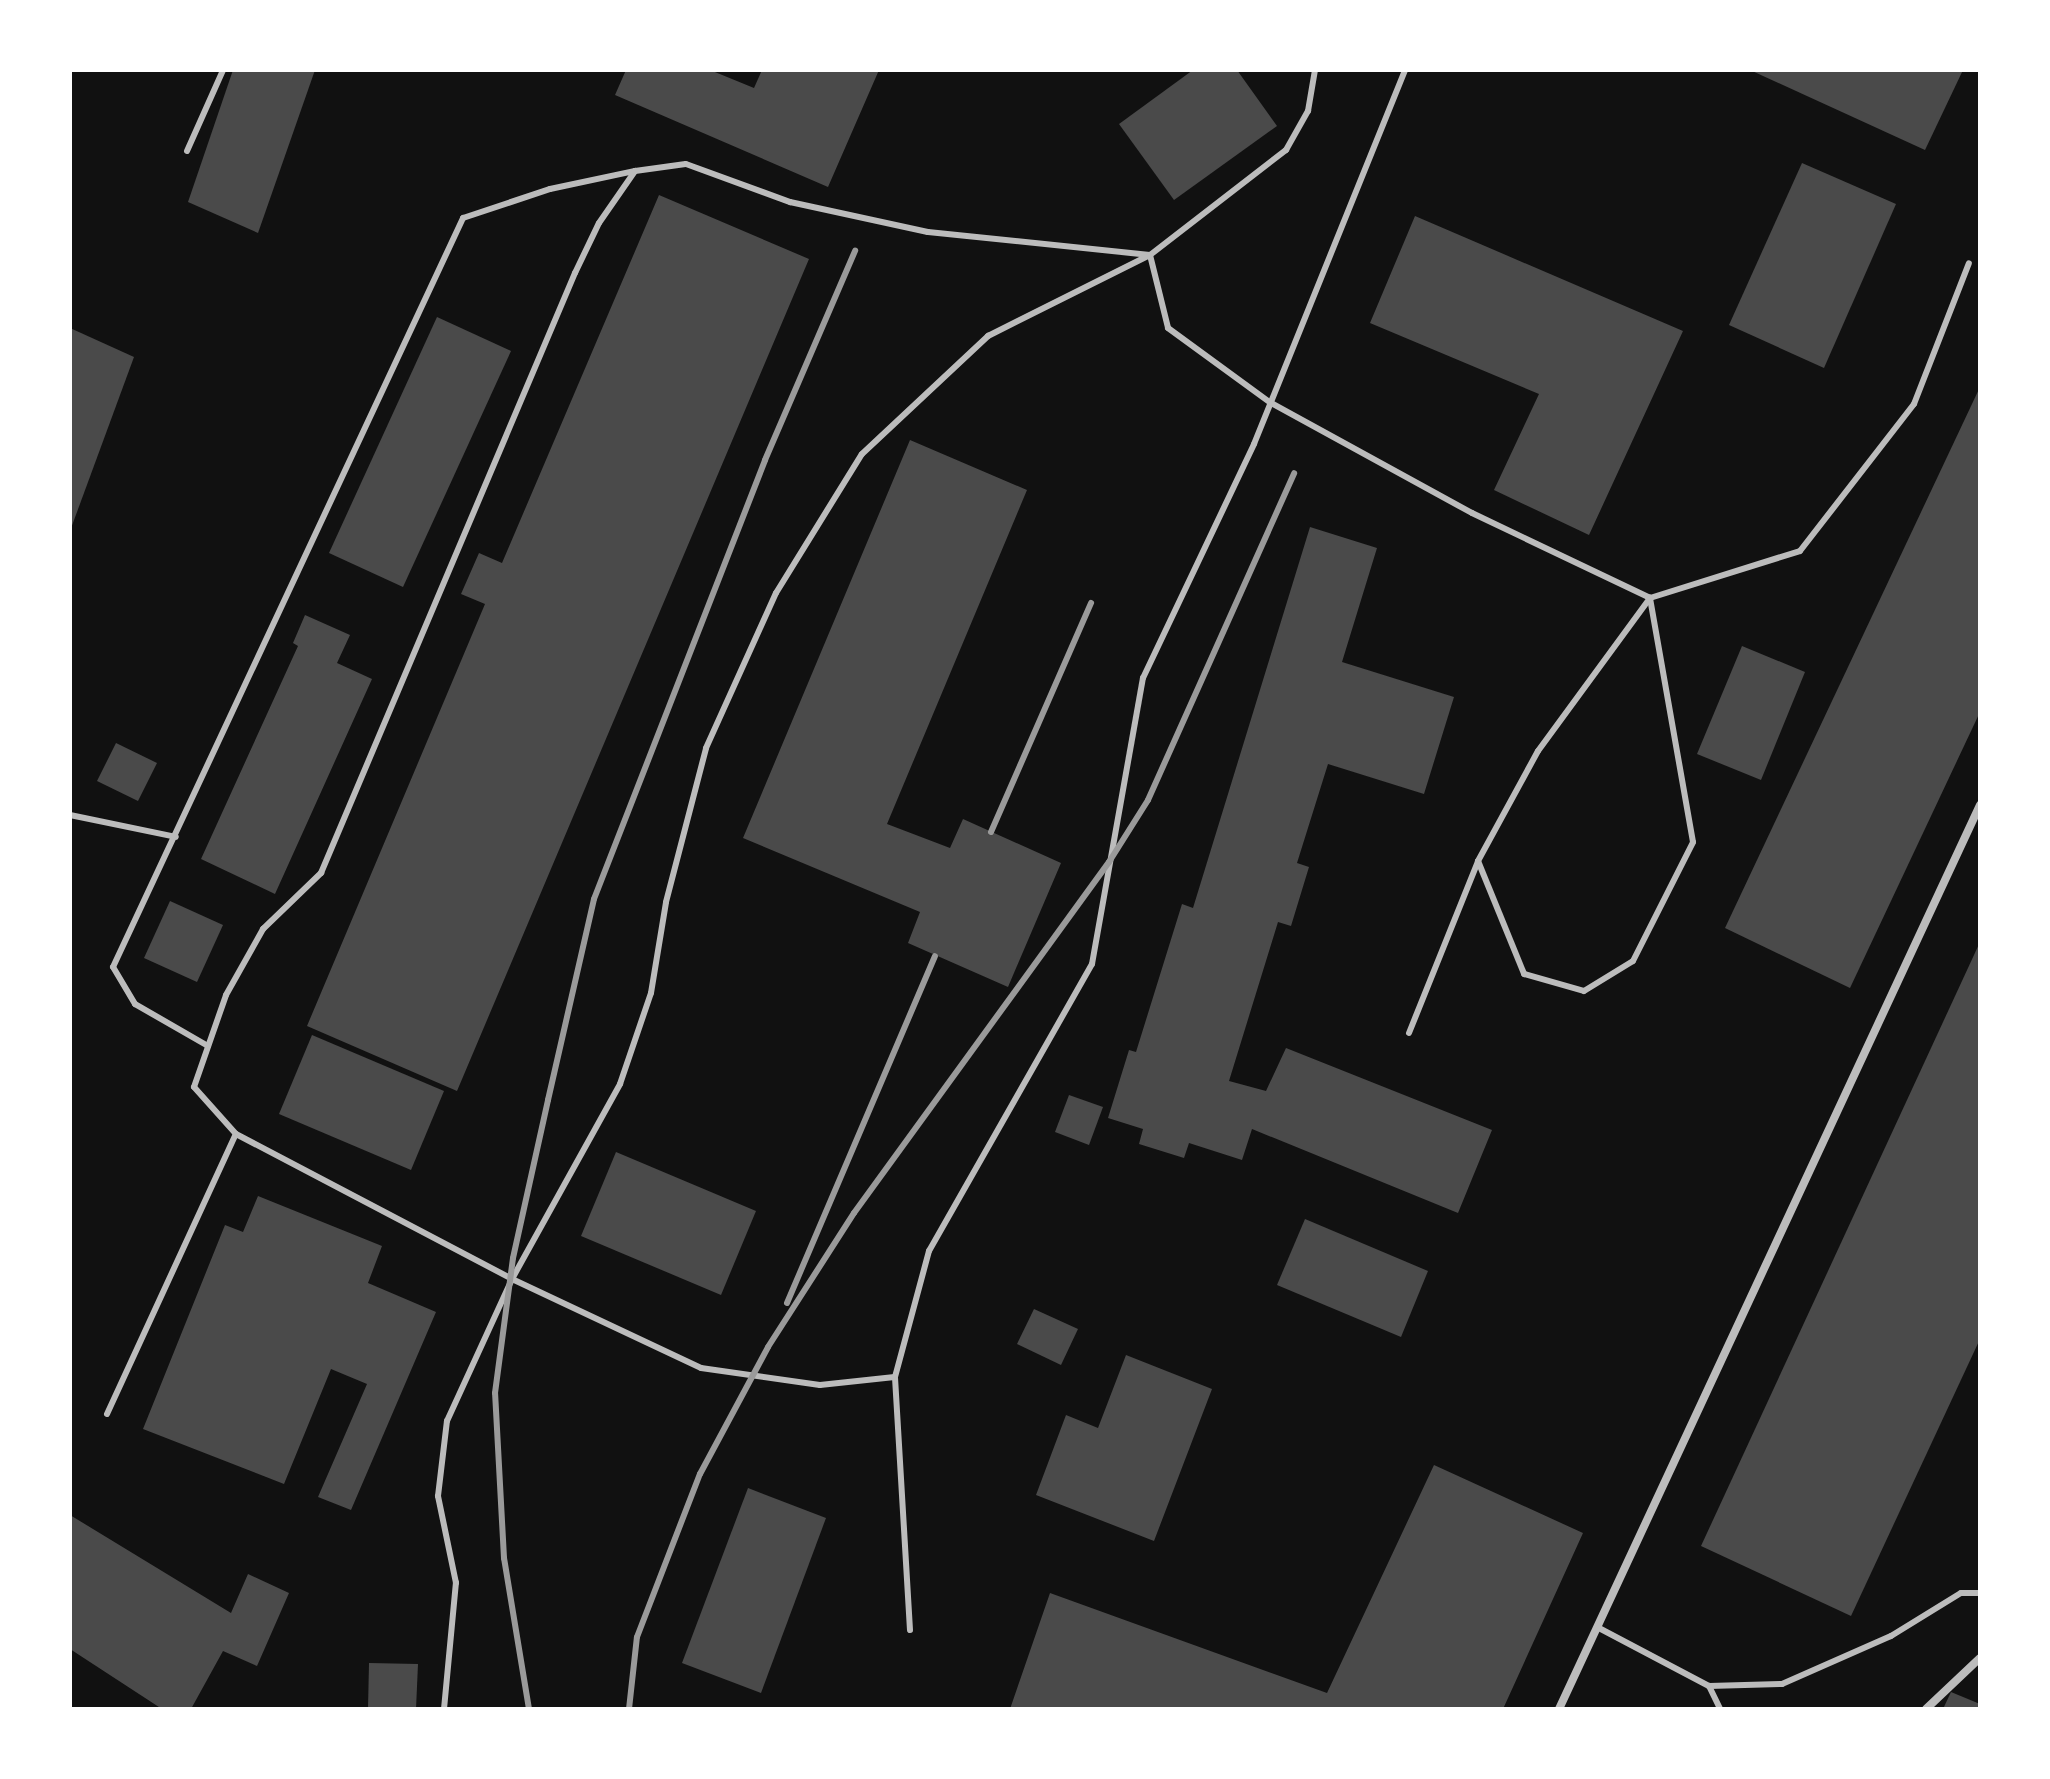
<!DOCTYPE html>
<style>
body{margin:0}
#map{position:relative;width:2050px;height:1779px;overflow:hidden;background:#111;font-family:"Source Sans 3",sans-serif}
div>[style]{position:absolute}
.building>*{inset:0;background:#4a4a4a}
.service>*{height:6px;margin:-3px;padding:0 3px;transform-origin:3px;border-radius:3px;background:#bcbcbc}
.minor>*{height:8px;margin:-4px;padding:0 4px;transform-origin:4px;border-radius:4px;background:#bcbcbc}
.rail>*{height:6px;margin:-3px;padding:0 3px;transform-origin:3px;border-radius:3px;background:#9a9a9a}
span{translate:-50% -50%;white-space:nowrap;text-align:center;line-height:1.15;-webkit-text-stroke:7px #fff;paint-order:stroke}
.frame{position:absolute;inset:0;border:72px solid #fff;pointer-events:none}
</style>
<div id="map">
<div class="building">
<div style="clip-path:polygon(233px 70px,315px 70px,258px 233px,188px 202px)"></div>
<div style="clip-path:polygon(626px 70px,710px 70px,754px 88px,762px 70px,879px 70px,828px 187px,615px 95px)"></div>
<div style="clip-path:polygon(1193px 70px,1237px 70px,1277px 126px,1174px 200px,1119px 124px)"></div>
<div style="clip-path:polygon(1750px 70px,1963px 70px,1925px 150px)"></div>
<div style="clip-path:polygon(1802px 163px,1896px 204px,1824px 368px,1729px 325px)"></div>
<div style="clip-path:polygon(659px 195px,809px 259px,457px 1091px,307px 1026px,485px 604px,461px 594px,479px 553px,502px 563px)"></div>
<div style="clip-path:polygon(1415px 216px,1683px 331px,1589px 535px,1494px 490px,1539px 394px,1370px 323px)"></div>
<div style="clip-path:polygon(437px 317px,511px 351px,403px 587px,329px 553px)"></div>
<div style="clip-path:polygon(70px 328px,134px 357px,70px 531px)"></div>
<div style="clip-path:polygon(1980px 387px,1980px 712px,1850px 988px,1725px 928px)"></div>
<div style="clip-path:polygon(910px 440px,1027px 490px,887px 824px,950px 848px,963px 819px,1061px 863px,1008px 987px,908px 943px,920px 912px,743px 838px)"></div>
<div style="clip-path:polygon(1310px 527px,1377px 548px,1342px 662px,1454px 697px,1424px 794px,1328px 764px,1297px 863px,1309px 867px,1291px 926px,1278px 922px,1229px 1081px,1266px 1091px,1286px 1048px,1492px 1130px,1458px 1213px,1252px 1129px,1242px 1160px,1189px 1143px,1184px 1158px,1139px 1144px,1143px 1129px,1108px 1118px,1129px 1050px,1136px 1052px,1182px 904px,1193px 908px)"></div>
<div style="clip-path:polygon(305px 615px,350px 635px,337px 663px,372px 679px,275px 894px,201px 859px,298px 646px,293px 643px)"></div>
<div style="clip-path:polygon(1742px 646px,1805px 672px,1761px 780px,1697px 754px)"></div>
<div style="clip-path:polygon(116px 743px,157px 763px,138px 801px,97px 781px)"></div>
<div style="clip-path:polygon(170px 901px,223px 925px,197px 982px,144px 958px)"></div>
<div style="clip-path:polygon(1980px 942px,1980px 1339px,1851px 1616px,1701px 1546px)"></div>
<div style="clip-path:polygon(312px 1035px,444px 1091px,411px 1170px,279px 1114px)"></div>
<div style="clip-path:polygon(1069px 1095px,1103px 1107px,1089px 1145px,1055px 1132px)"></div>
<div style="clip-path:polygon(616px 1152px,756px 1211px,721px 1295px,581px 1236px)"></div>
<div style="clip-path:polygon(258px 1196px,382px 1246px,368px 1283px,436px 1312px,351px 1510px,318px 1497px,367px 1384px,331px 1369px,284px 1484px,143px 1429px,225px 1225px,243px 1232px)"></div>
<div style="clip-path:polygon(1305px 1219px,1428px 1271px,1401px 1337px,1277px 1285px)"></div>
<div style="clip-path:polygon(1034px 1309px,1078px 1329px,1061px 1365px,1017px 1344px)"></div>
<div style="clip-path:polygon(1126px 1355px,1212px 1389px,1154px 1541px,1036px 1495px,1066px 1415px,1098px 1428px)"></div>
<div style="clip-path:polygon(1434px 1465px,1583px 1533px,1503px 1709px,1010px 1709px,1050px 1593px,1327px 1693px)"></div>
<div style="clip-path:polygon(748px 1488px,826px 1518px,761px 1693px,682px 1663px)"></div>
<div style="clip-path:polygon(70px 1515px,231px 1613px,248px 1574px,289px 1593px,257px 1666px,223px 1651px,191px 1709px,162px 1709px,70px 1649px)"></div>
<div style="clip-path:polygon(369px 1663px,418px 1664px,416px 1709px,368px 1709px)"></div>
<div style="clip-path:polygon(1951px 1692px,1980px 1704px,1980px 1709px,1943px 1709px)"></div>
</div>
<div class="service">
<div style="left:187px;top:151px;width:89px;rotate:-66deg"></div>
<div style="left:70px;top:815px;width:108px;rotate:11.7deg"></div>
<div style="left:1478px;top:861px;width:122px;rotate:67.8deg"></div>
<div style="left:1524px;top:974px;width:62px;rotate:15.8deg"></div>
<div style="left:1584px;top:991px;width:57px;rotate:-31.5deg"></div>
<div style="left:1633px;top:961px;width:133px;rotate:-63.2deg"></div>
<div style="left:1693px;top:842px;width:248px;rotate:-100deg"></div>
<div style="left:1409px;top:1033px;width:185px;rotate:-68.1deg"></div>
<div style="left:1478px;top:861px;width:125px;rotate:-61.4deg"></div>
<div style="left:1538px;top:751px;width:190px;rotate:-53.8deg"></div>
<div style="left:208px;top:1046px;width:84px;rotate:-150.1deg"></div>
<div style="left:135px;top:1004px;width:43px;rotate:-120.7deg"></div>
<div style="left:113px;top:967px;width:827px;rotate:-64.95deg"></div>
<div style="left:463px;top:218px;width:92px;rotate:-18.4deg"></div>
<div style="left:550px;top:189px;width:87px;rotate:-12deg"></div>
<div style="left:236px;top:1134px;width:312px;rotate:27.7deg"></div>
<div style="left:512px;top:1279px;width:209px;rotate:25.2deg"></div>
<div style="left:701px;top:1368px;width:120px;rotate:8.1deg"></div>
<div style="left:820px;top:1385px;width:75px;rotate:-6.1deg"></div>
<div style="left:107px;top:1414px;width:308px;rotate:-65.3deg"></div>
<div style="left:236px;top:1134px;width:63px;rotate:-131.8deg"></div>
<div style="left:194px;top:1087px;width:97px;rotate:-70.8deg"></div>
<div style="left:226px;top:995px;width:76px;rotate:-60.7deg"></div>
<div style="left:263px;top:929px;width:81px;rotate:-44deg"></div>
<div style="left:321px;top:873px;width:652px;rotate:-67.06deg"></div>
<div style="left:575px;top:273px;width:55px;rotate:-64.4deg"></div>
<div style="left:599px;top:223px;width:63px;rotate:-55.3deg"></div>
<div style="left:635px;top:171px;width:51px;rotate:-7.8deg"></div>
<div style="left:686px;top:164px;width:111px;rotate:20.1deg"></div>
<div style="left:790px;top:202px;width:141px;rotate:12.3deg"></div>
<div style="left:928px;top:232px;width:223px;rotate:5.9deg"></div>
<div style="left:1150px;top:255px;width:75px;rotate:76.1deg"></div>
<div style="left:1168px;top:328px;width:127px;rotate:36.1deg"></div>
<div style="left:1271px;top:403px;width:229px;rotate:28.7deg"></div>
<div style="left:1472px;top:513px;width:197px;rotate:25.5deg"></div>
<div style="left:1650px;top:598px;width:157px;rotate:-17.4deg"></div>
<div style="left:1800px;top:551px;width:186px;rotate:-52.2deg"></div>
<div style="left:1914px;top:404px;width:151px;rotate:-68.7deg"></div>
<div style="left:1597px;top:1627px;width:127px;rotate:27.8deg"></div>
<div style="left:1709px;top:1686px;width:25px;rotate:64deg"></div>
<div style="left:910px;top:1630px;width:253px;rotate:-93.4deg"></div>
<div style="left:895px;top:1377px;width:131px;rotate:-74.9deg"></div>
<div style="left:929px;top:1251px;width:330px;rotate:-60.4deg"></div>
<div style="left:1092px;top:964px;width:291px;rotate:-79.9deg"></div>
<div style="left:1143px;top:678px;width:259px;rotate:-64.6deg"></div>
<div style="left:1254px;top:444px;width:403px;rotate:-68deg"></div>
<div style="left:1709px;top:1686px;width:73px;rotate:-1.6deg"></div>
<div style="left:1782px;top:1684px;width:119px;rotate:-23.8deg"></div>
<div style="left:1891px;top:1636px;width:82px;rotate:-31.6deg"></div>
<div style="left:1961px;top:1593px;width:19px"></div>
<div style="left:444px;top:1709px;width:127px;rotate:-84.6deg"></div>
<div style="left:456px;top:1583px;width:89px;rotate:-101.7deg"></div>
<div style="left:438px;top:1496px;width:76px;rotate:-83.2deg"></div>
<div style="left:447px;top:1421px;width:156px;rotate:-65.4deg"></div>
<div style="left:512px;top:1279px;width:223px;rotate:-61deg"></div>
<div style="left:620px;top:1084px;width:96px;rotate:-71.2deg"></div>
<div style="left:651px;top:993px;width:92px;rotate:-80.6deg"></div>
<div style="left:666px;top:902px;width:159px;rotate:-75.4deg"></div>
<div style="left:706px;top:748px;width:170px;rotate:-65.7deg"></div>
<div style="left:776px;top:593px;width:163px;rotate:-58.3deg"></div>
<div style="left:862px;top:454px;width:173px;rotate:-43.1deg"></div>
<div style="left:988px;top:336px;width:181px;rotate:-26.6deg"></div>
<div style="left:1150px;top:255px;width:172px;rotate:-37.7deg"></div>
<div style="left:1286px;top:150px;width:45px;rotate:-60.6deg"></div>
<div style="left:1308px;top:111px;width:42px;rotate:-80.3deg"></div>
</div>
<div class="minor">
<div style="left:1559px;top:1709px;width:997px;rotate:-65.03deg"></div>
<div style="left:1926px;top:1709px;width:74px;rotate:-43.4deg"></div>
</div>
<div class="rail">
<div style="left:991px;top:832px;width:250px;rotate:-66.4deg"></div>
<div style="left:787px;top:1303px;width:377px;rotate:-66.9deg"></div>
<div style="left:529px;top:1709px;width:153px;rotate:-99.4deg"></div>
<div style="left:504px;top:1558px;width:165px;rotate:-93.1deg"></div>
<div style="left:495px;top:1393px;width:136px;rotate:-82.4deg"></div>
<div style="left:513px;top:1258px;width:162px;rotate:-77.5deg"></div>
<div style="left:548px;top:1100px;width:206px;rotate:-77.1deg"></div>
<div style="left:594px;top:899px;width:471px;rotate:-68.7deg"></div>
<div style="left:765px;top:460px;width:228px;rotate:-66.7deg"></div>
<div style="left:629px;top:1709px;width:72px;rotate:-83.7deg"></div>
<div style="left:637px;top:1637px;width:175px;rotate:-68.9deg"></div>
<div style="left:700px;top:1474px;width:144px;rotate:-61.8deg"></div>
<div style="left:768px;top:1347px;width:159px;rotate:-57.3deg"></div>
<div style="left:854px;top:1213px;width:434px;rotate:-54deg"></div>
<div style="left:1109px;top:862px;width:73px;rotate:-57.8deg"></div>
<div style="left:1148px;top:800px;width:358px;rotate:-65.9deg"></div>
</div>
<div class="frame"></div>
</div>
